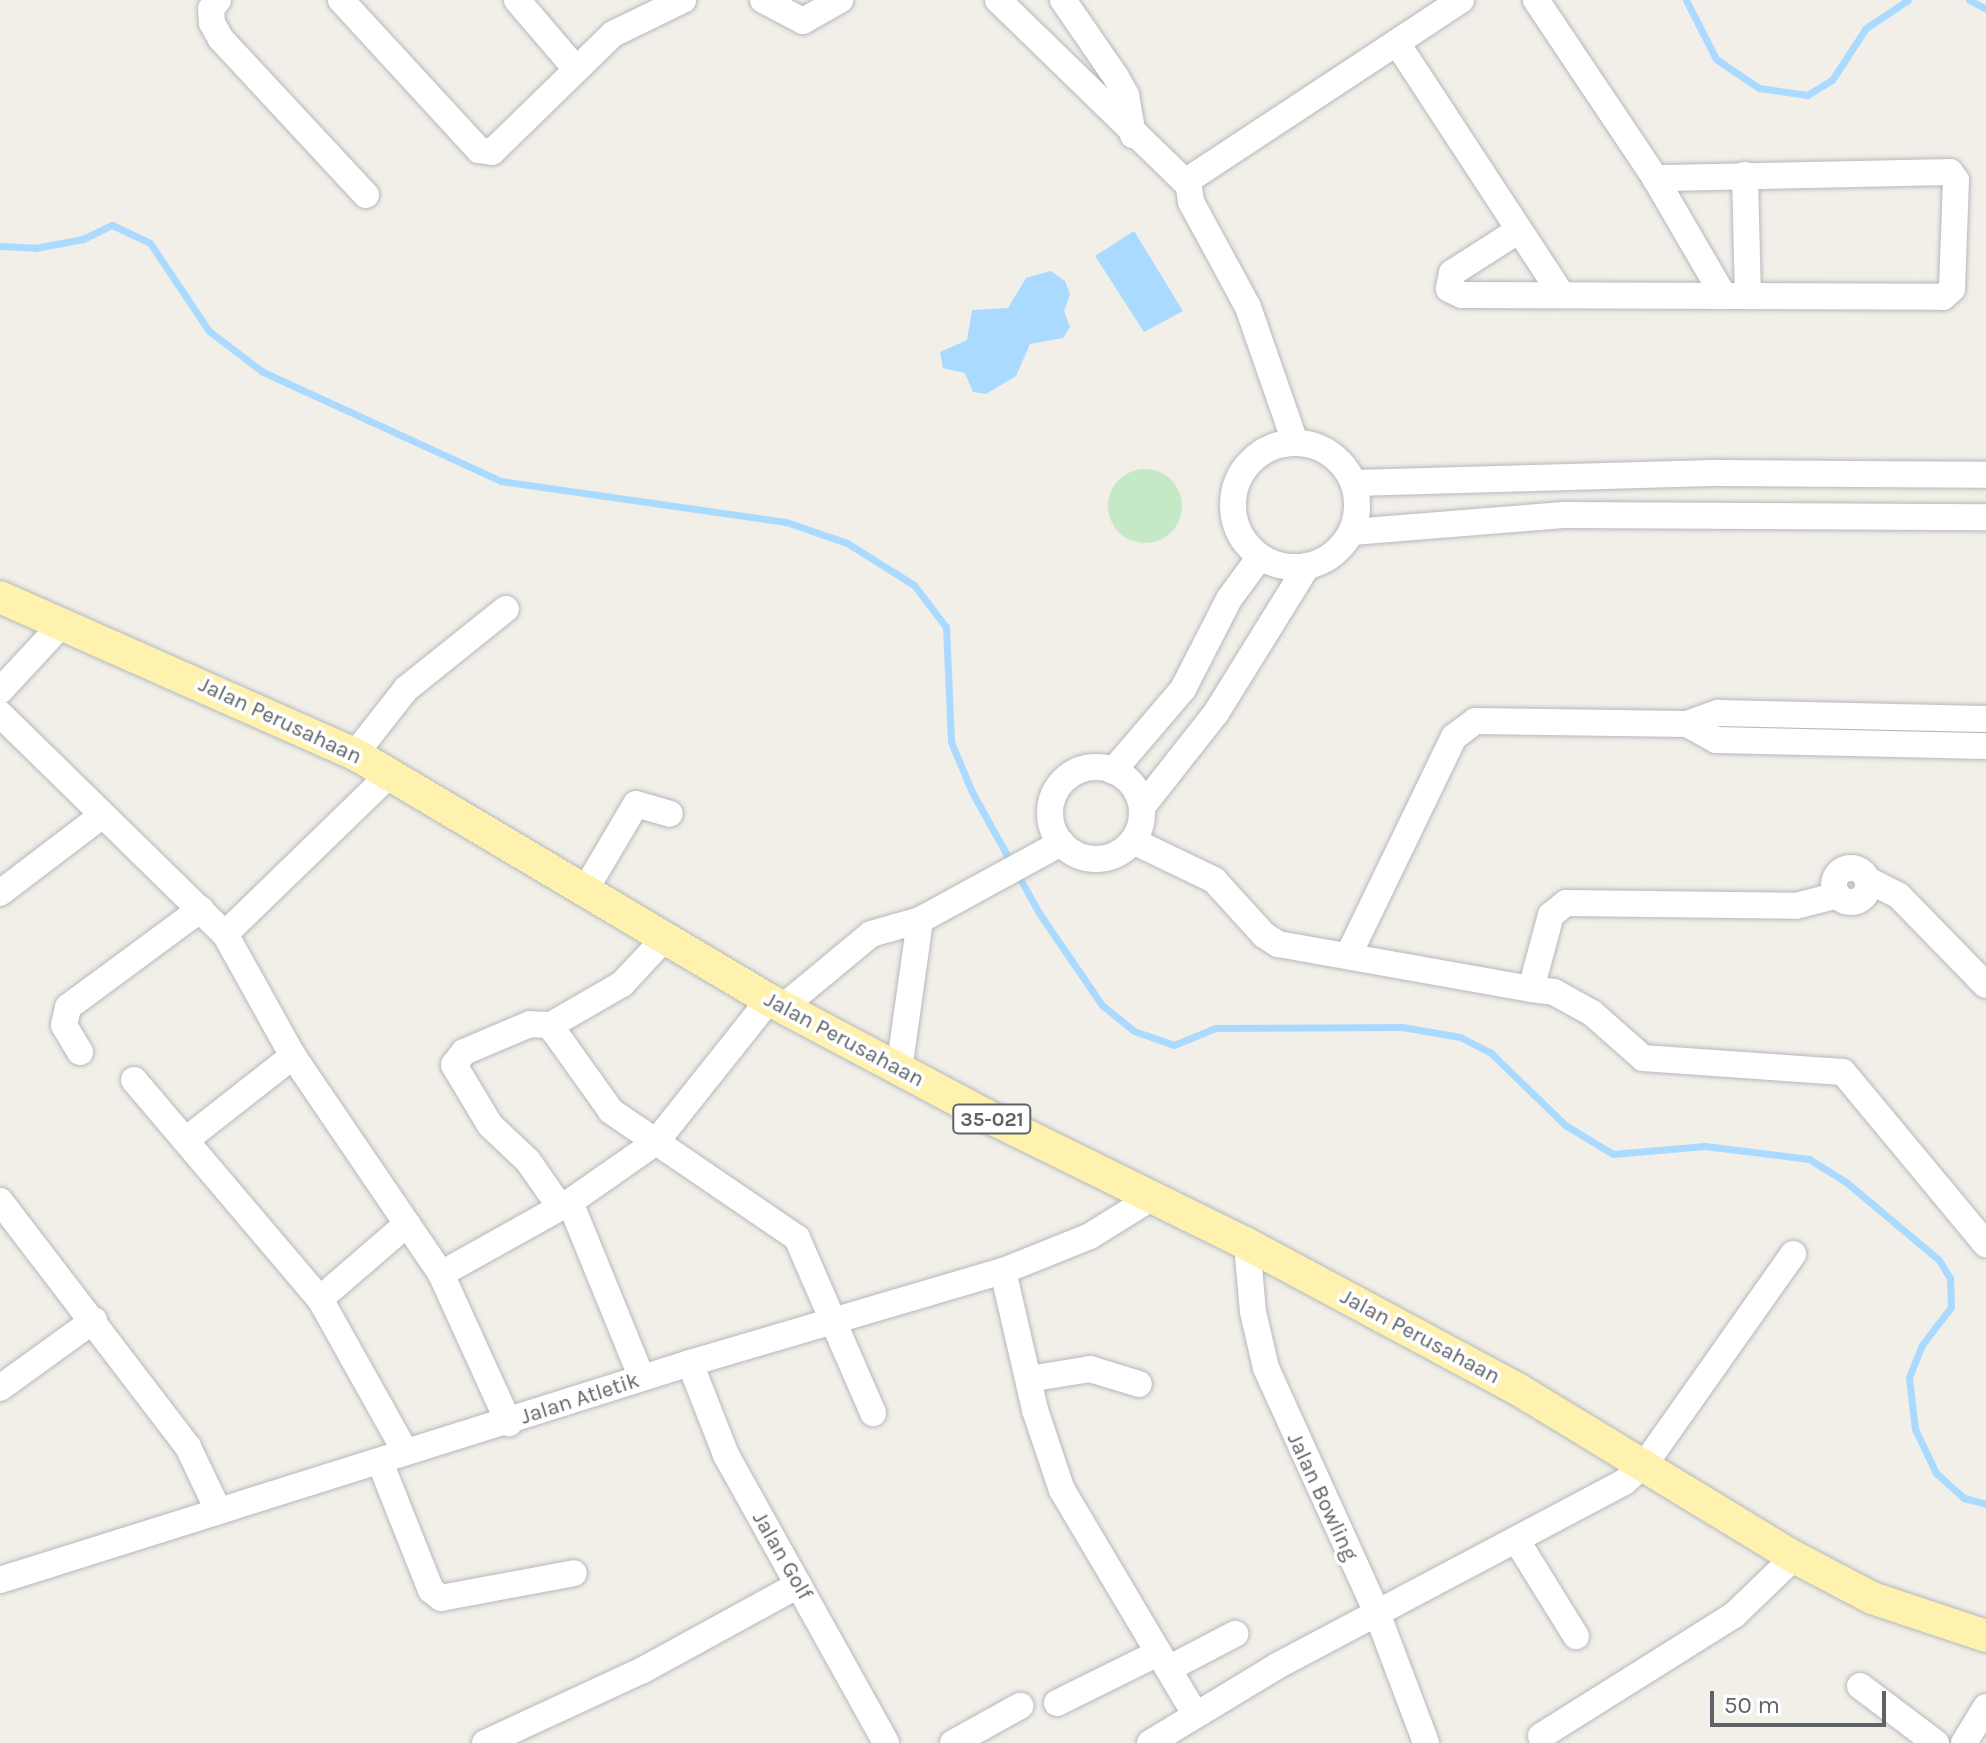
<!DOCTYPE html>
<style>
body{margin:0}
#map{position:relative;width:1986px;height:1743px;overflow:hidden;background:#f1efe8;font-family:Karla,sans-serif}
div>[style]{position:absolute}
.green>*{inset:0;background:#c5e8c5}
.round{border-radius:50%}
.water>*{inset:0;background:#aadaff}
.stream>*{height:7px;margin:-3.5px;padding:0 3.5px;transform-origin:3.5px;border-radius:3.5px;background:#aadaff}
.roads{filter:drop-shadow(0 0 2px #b5b8bc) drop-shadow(0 0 2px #b5b8bc)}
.minor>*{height:26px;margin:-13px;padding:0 13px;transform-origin:13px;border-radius:13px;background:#fff}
.minor>.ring{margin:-13px;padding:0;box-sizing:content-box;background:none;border:26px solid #fff;border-radius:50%}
.major>*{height:32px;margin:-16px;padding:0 16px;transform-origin:16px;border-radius:16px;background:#fff2af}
span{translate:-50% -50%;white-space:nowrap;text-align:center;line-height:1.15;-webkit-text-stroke:7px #fff;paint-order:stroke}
.shield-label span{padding:2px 6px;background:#fff;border:2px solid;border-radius:6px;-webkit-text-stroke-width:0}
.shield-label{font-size:20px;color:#5f6368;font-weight:700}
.street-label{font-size:22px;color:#5f6368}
.scale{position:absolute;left:1710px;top:1691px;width:176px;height:36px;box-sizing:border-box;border:4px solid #5f6368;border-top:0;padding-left:10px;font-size:24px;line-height:28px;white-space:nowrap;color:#5f6368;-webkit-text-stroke:6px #fff;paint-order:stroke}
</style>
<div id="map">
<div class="green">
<div class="round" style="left:1108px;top:469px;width:74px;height:74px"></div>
</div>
<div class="water">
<div style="clip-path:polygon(1134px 231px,1183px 311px,1144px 332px,1095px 256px)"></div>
<div style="clip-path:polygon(1051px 271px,1065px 281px,1070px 294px,1064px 311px,1070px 327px,1063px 338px,1030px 344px,1016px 376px,986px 394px,973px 392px,965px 373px,943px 368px,940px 352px,967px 340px,972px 310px,1008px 308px,1026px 278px)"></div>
</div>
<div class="stream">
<div style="left:1686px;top:0;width:66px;rotate:63deg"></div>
<div style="left:1716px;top:59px;width:52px;rotate:34deg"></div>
<div style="left:1759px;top:88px;width:49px;rotate:8.3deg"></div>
<div style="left:1807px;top:95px;width:29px;rotate:-31deg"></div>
<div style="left:1832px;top:80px;width:62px;rotate:-56.8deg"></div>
<div style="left:1866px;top:28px;width:50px;rotate:-33.7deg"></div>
<div style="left:1969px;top:0;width:19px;rotate:28deg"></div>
<div style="left:0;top:246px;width:35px;rotate:3deg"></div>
<div style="left:35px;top:248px;width:49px;rotate:-10.6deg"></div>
<div style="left:83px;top:239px;width:32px;rotate:-26deg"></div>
<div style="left:112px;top:225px;width:42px;rotate:25.3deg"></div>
<div style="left:150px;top:243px;width:106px;rotate:56.2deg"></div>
<div style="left:209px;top:331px;width:68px;rotate:37.2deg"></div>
<div style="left:263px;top:372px;width:262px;rotate:24.6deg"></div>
<div style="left:501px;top:481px;width:288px;rotate:8.2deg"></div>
<div style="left:786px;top:522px;width:65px;rotate:19deg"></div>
<div style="left:847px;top:543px;width:79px;rotate:32.1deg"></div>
<div style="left:914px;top:585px;width:53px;rotate:52.7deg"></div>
<div style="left:946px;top:627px;width:115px;rotate:87.5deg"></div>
<div style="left:951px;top:742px;width:54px;rotate:67.2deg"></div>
<div style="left:972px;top:792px;width:138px;rotate:61deg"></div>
<div style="left:1039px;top:913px;width:112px;rotate:55.6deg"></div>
<div style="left:1102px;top:1005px;width:41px;rotate:39.1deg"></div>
<div style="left:1134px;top:1031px;width:42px;rotate:19.3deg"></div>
<div style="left:1174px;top:1045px;width:44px;rotate:-22.5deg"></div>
<div style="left:1215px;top:1028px;width:187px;rotate:-0.3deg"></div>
<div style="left:1402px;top:1027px;width:59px;rotate:9.8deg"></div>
<div style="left:1460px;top:1037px;width:35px;rotate:27deg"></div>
<div style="left:1491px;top:1053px;width:103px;rotate:44.2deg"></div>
<div style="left:1565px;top:1125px;width:56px;rotate:31.1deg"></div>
<div style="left:1613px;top:1154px;width:92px;rotate:-5deg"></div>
<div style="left:1705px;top:1146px;width:105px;rotate:7.1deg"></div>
<div style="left:1809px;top:1159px;width:44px;rotate:31.9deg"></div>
<div style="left:1846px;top:1182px;width:121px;rotate:40deg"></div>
<div style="left:1939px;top:1260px;width:21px;rotate:59deg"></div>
<div style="left:1950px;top:1278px;width:29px;rotate:88deg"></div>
<div style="left:1951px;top:1307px;width:48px;rotate:127.3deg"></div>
<div style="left:1922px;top:1345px;width:35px;rotate:112deg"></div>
<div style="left:1909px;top:1378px;width:51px;rotate:83.3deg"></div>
<div style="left:1915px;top:1429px;width:49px;rotate:64.5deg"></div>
<div style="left:1936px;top:1473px;width:38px;rotate:42deg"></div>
<div style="left:1964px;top:1498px;width:23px;rotate:15deg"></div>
</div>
<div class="roads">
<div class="minor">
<div style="left:218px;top:0;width:11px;rotate:128deg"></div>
<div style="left:211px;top:9px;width:14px;rotate:86deg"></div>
<div style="left:212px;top:23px;width:18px;rotate:61deg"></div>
<div style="left:221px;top:39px;width:213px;rotate:47.1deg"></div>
<div style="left:341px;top:0;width:204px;rotate:47.4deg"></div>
<div style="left:479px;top:150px;width:13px;rotate:9deg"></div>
<div style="left:492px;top:152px;width:169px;rotate:-44.3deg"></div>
<div style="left:613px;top:34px;width:78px;rotate:-25.9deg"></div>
<div style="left:517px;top:0;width:89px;rotate:49.5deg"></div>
<div style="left:763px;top:0;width:45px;rotate:27.7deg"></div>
<div style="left:803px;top:21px;width:43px;rotate:-29.6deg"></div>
<div style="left:998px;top:0;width:264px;rotate:44.2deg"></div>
<div style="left:1063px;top:0;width:93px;rotate:55.5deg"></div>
<div style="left:1116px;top:77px;width:21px;rotate:61deg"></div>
<div style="left:1126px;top:95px;width:41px;rotate:80.1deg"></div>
<div style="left:1536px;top:0;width:214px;rotate:56.2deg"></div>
<div style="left:1655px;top:178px;width:133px;rotate:59.8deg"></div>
<div style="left:1397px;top:43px;width:298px;rotate:56.8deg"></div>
<div style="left:1745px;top:175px;width:119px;rotate:88.6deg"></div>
<div style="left:1516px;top:232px;width:76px;rotate:147.4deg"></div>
<div style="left:1452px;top:273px;width:16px;rotate:101deg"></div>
<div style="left:1449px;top:289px;width:14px;rotate:25deg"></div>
<div style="left:1462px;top:295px;width:481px;rotate:0.2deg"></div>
<div style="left:1943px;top:297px;width:12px;rotate:-42deg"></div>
<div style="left:1952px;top:289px;width:109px;rotate:-87.9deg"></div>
<div style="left:1956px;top:180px;width:10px;rotate:-127deg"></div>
<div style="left:1950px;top:172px;width:295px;rotate:178.8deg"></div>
<div style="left:1295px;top:442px;width:143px;rotate:-109.2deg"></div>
<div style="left:1248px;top:307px;width:119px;rotate:-118.5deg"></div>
<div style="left:1191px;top:202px;width:22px;rotate:-98deg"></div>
<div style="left:1188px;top:180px;width:327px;rotate:-33.4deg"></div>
<div class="ring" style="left:1233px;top:443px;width:98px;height:98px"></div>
<div style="left:1354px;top:483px;width:367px;rotate:-1.6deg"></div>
<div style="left:1721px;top:473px;width:265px;rotate:0.4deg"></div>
<div style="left:1352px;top:532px;width:212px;rotate:-4.6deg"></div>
<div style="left:1563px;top:515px;width:423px;rotate:0.3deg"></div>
<div style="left:0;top:691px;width:93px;rotate:-47.2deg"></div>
<div style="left:0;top:714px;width:315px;rotate:44.4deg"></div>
<div style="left:225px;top:934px;width:140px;rotate:60.9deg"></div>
<div style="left:293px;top:1056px;width:263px;rotate:55.8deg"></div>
<div style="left:441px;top:1274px;width:164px;rotate:65.5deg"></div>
<div style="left:1687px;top:724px;width:33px;rotate:29deg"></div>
<div style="left:1716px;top:740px;width:270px;rotate:1.3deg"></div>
<div style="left:355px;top:754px;width:83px;rotate:-51.9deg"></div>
<div style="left:406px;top:689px;width:128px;rotate:-38.7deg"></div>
<div class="ring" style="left:1050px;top:767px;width:66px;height:66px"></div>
<div style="left:1113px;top:771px;width:108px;rotate:-49.5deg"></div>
<div style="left:1183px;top:689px;width:101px;rotate:-62.9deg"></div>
<div style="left:1229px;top:599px;width:52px;rotate:-53.6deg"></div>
<div style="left:1142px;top:807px;width:120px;rotate:-51.8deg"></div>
<div style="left:1216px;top:713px;width:173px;rotate:-58.2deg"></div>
<div style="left:1133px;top:841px;width:90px;rotate:25.7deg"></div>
<div style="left:1214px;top:880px;width:74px;rotate:47.7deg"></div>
<div style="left:1264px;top:935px;width:17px;rotate:33deg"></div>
<div style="left:1278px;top:944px;width:257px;rotate:10.1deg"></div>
<div style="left:1531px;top:989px;width:77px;rotate:-74.9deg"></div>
<div style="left:1551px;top:915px;width:19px;rotate:-39deg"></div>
<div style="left:1566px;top:903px;width:230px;rotate:0.7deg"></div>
<div style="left:1796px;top:906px;width:43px;rotate:-14.7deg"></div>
<div class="ring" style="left:1834px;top:868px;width:8px;height:8px"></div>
<div style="left:1868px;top:880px;width:35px;rotate:27deg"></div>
<div style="left:1899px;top:896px;width:124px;rotate:45.7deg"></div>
<div style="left:584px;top:892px;width:102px;rotate:-59.4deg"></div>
<div style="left:636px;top:804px;width:35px;rotate:16deg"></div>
<div style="left:0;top:893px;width:127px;rotate:-37.3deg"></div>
<div style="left:225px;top:934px;width:231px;rotate:-44.1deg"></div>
<div style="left:664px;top:939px;width:62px;rotate:133deg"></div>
<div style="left:622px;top:984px;width:74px;rotate:150deg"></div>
<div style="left:558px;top:1021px;width:11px;rotate:112deg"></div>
<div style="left:554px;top:1031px;width:98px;rotate:54.5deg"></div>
<div style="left:611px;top:1111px;width:225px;rotate:34.3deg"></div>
<div style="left:797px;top:1238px;width:191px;rotate:66.5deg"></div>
<div style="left:1349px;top:954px;width:241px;rotate:-64.2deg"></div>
<div style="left:1454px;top:737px;width:26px;rotate:-37deg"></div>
<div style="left:1475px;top:721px;width:212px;rotate:0.8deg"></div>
<div style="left:1687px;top:724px;width:33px;rotate:-20deg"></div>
<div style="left:1718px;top:713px;width:268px;rotate:1.3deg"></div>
<div style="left:1531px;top:989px;width:23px;rotate:7deg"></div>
<div style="left:1554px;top:992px;width:43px;rotate:28.9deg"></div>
<div style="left:1592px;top:1013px;width:68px;rotate:41.4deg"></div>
<div style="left:1643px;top:1058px;width:200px;rotate:4deg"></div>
<div style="left:1843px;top:1072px;width:224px;rotate:50.3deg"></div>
<div style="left:783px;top:1007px;width:114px;rotate:-39.7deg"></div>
<div style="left:871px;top:934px;width:51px;rotate:-15.9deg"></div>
<div style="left:920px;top:920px;width:161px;rotate:-28.6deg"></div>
<div style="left:553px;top:1025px;width:23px;rotate:-178deg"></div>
<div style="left:530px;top:1024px;width:72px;rotate:157deg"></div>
<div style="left:464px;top:1052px;width:16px;rotate:128deg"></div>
<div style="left:454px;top:1065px;width:70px;rotate:59deg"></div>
<div style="left:490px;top:1125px;width:52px;rotate:43.5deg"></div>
<div style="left:528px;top:1161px;width:52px;rotate:55.1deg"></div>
<div style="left:80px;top:1052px;width:31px;rotate:-121deg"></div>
<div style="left:64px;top:1025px;width:18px;rotate:-77deg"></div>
<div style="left:68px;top:1007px;width:165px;rotate:-36.4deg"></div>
<div style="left:899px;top:1070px;width:151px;rotate:-82deg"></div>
<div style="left:134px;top:1080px;width:287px;rotate:49.7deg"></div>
<div style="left:320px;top:1299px;width:174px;rotate:60.8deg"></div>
<div style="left:187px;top:1139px;width:135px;rotate:-38.1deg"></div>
<div style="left:0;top:1201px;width:310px;rotate:52.6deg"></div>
<div style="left:188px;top:1447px;width:70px;rotate:64.5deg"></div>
<div style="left:570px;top:1202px;width:190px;rotate:67.8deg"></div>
<div style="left:1247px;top:1244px;width:68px;rotate:85deg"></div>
<div style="left:1253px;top:1312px;width:57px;rotate:76.9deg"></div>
<div style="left:1266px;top:1368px;width:269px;rotate:65.6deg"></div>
<div style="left:1377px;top:1613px;width:139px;rotate:69.3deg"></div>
<div style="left:1003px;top:1271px;width:143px;rotate:77deg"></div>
<div style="left:1035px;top:1410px;width:84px;rotate:71.4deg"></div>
<div style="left:1062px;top:1490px;width:261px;rotate:59.3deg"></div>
<div style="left:441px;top:1274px;width:148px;rotate:-29.2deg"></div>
<div style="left:570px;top:1202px;width:105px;rotate:-34.9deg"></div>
<div style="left:656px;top:1142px;width:181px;rotate:-51.5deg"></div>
<div style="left:320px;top:1299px;width:115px;rotate:-40.8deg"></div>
<div style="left:690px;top:1363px;width:99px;rotate:68.6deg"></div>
<div style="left:726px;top:1455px;width:329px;rotate:60.9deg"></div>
<div style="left:1029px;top:1379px;width:62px;rotate:-9.3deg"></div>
<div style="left:1090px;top:1369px;width:51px;rotate:17deg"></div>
<div style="left:0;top:1388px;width:116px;rotate:-35.9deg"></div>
<div style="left:380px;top:1462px;width:138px;rotate:68.3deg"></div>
<div style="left:431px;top:1590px;width:13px;rotate:39deg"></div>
<div style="left:441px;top:1598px;width:135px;rotate:-10.6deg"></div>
<div style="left:1517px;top:1541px;width:112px;rotate:58.2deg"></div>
<div style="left:0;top:1580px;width:723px;rotate:-17.46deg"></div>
<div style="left:690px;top:1363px;width:326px;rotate:-16.4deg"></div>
<div style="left:1003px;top:1271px;width:94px;rotate:-21.9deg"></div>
<div style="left:1090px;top:1236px;width:72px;rotate:-31.9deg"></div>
<div style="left:1168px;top:1669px;width:76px;rotate:-27.6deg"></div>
<div style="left:1860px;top:1686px;width:95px;rotate:36.9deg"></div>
<div style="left:1057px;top:1703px;width:113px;rotate:-26.3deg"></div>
<div style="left:1541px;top:1736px;width:228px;rotate:-32.1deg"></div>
<div style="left:1734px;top:1615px;width:83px;rotate:-44deg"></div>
<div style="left:485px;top:1743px;width:174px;rotate:-24.8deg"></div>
<div style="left:643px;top:1670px;width:177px;rotate:-28.7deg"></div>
<div style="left:953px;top:1743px;width:77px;rotate:-28.9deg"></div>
<div style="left:1150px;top:1743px;width:149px;rotate:-31.2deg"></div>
<div style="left:1277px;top:1666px;width:393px;rotate:-27.9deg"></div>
<div style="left:1624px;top:1482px;width:28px;rotate:-41deg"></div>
<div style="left:1645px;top:1464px;width:257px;rotate:-54.8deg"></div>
<div style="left:1964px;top:1743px;width:42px;rotate:-58.6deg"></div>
</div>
<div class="major">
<div style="left:0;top:597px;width:388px;rotate:23.9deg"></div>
<div style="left:355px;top:754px;width:482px;rotate:30.7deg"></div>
<div style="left:769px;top:1000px;width:256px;rotate:28deg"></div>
<div style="left:995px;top:1120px;width:281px;rotate:26.2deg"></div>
<div style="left:1247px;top:1244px;width:309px;rotate:28.2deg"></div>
<div style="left:1519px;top:1390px;width:322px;rotate:31.3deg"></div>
<div style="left:1794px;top:1557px;width:88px;rotate:27.7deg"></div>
<div style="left:1872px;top:1598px;width:120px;rotate:18.4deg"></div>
</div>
</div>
<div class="shield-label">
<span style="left:992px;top:1119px">35-021</span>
</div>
<div class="street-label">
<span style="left:280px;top:721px;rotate:25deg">Jalan Perusahaan</span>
<span style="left:844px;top:1040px;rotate:28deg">Jalan Perusahaan</span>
<span style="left:1420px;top:1337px;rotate:28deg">Jalan Perusahaan</span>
<span style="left:580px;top:1399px;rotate:-18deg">Jalan Atletik</span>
<span style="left:1322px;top:1497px;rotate:65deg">Jalan Bowling</span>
<span style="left:782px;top:1556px;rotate:60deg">Jalan Golf</span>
</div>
<div class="scale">50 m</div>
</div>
